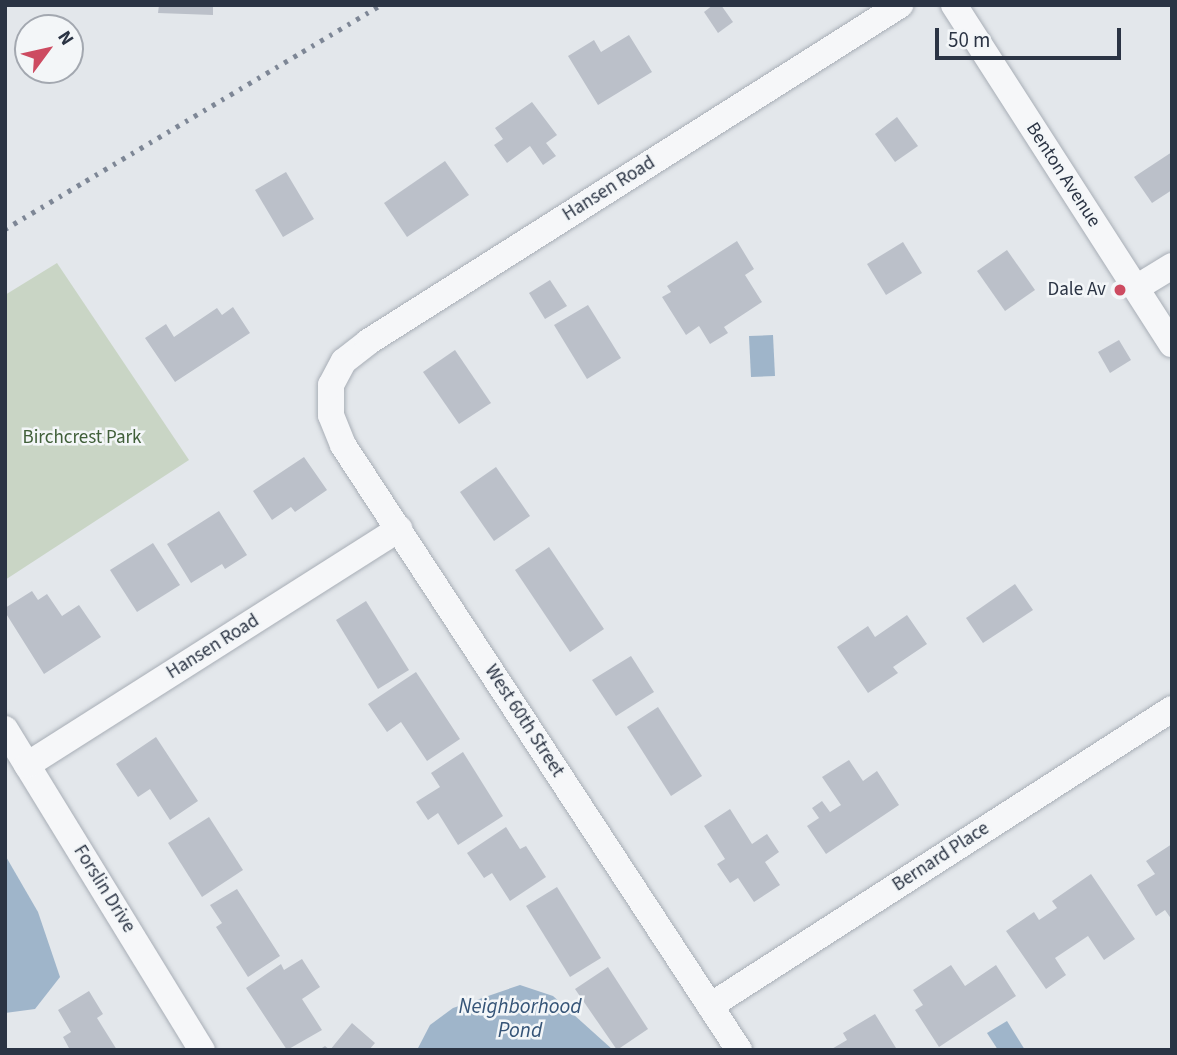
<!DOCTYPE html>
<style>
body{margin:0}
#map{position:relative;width:1177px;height:1055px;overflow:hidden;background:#e3e7eb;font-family:"Source Sans 3",sans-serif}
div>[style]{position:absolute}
.green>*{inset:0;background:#c9d5c5}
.water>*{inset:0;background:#9fb5ca}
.building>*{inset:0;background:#bbc0c9}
.roads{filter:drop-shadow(0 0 2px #a8aeb6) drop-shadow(0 0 2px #a8aeb6)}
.minor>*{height:26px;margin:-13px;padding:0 13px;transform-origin:13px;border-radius:13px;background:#f6f7f9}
.rail>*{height:5px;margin-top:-2.5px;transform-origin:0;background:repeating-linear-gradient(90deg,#7d8695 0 3.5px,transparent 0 10.5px)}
.dots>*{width:19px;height:19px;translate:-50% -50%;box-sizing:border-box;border:4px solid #f3f6f8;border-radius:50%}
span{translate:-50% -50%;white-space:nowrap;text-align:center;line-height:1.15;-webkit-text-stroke:5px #f3f6f8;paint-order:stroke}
.street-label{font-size:19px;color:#2b3444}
.poi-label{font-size:19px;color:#2b3444}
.right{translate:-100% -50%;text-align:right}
.park-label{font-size:19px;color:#405f39}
.water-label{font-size:21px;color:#355477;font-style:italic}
.frame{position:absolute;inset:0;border:7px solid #2b3444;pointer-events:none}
.north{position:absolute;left:14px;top:14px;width:70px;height:70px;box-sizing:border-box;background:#f3f6f8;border:2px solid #a3a8b0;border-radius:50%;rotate:57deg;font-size:19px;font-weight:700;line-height:28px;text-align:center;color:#2b3444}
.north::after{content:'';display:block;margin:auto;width:24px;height:32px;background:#cd4b61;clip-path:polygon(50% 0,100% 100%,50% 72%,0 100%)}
.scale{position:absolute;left:935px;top:28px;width:186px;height:32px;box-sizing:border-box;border:4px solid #2b3444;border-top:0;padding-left:9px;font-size:21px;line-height:24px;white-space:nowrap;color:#2b3444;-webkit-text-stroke:5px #f3f6f8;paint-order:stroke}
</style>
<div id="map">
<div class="green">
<div style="clip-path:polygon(57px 263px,189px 460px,5px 580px,5px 295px)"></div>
</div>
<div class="water">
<div style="clip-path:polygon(773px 335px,775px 376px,751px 377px,749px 336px)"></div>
<div style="clip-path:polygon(5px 855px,38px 912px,60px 977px,35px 1009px,5px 1013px)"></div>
<div style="clip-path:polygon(520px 985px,553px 996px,613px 1050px,417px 1050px,430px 1025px,453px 1008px)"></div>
<div style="clip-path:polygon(1007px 1021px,1025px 1050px,998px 1050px,987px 1033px)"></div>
</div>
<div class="building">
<div style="clip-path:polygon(159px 5px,213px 5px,213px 15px,158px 13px)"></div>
<div style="clip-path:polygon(713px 5px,721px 5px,733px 22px,718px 33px,704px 12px)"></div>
<div style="clip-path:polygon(629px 35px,652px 72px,598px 105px,568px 56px,594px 40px,601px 52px)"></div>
<div style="clip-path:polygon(532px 102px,557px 135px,546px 143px,556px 156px,543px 165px,530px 146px,507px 163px,494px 145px,503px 139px,495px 128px)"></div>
<div style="clip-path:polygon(897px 117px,918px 146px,895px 162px,875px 134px)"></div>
<div style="clip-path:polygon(1172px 152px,1172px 190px,1152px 203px,1134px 177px)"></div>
<div style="clip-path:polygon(445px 161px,469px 195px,407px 237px,384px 203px)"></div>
<div style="clip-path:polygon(286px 172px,314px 219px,283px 237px,255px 190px)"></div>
<div style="clip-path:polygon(737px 241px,754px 269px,745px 275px,762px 302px,724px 327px,728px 333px,710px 344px,699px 326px,686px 335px,662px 297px,671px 292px,667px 286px)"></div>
<div style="clip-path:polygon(903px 242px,922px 273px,886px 295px,867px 264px)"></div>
<div style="clip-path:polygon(1007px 250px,1035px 290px,1005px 311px,977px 271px)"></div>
<div style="clip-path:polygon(550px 280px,567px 306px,545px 319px,529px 293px)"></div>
<div style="clip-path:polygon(588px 305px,621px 358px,587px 379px,554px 325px)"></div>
<div style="clip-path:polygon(233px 307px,250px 333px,175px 382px,145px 338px,166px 324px,174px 337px,217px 308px,222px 315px)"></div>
<div style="clip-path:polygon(1119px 340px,1131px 360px,1110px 373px,1098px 352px)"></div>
<div style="clip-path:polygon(455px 350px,491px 403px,459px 424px,423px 372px)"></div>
<div style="clip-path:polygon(304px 457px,327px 490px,295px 512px,291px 507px,272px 520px,253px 491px)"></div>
<div style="clip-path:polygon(496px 467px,530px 516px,494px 541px,460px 492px)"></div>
<div style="clip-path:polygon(219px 511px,247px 555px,225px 569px,222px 564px,191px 583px,167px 544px)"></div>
<div style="clip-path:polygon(153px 543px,180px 585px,137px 612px,110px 570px)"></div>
<div style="clip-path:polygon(549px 547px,604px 629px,570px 652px,515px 570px)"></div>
<div style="clip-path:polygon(1015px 584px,1033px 610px,983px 643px,966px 618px)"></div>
<div style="clip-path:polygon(32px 591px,38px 600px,47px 594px,62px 616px,79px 605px,101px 637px,44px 674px,5px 612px,5px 608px)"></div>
<div style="clip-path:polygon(366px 601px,409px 670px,378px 689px,336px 620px)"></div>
<div style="clip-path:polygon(907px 615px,927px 644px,893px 667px,898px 673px,868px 693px,837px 647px,868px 626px,875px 637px)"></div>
<div style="clip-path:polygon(631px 656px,654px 692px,616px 716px,592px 680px)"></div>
<div style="clip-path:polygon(416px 672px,460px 739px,427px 761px,401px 722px,387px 732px,368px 704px)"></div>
<div style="clip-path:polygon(658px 707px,702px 776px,671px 796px,627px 727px)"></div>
<div style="clip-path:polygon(156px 737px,198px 801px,170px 820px,150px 789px,138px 797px,116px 764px)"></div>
<div style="clip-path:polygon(463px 752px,503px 816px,458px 845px,438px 813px,428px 820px,416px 802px,440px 787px,431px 773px)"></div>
<div style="clip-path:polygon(849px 760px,863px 781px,877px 771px,899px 805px,826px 854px,807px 826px,819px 818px,812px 808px,822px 801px,830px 812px,841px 805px,822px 777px)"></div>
<div style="clip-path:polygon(730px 809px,752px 844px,767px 834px,779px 852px,765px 862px,780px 885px,754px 902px,738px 878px,730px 883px,717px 864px,725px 859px,704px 826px)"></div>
<div style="clip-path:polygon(209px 817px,243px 870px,202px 897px,168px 843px)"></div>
<div style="clip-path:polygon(506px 827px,520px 849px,526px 846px,546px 877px,510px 901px,492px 873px,484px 878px,467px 853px)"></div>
<div style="clip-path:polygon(1172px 844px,1172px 920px,1165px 910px,1156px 916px,1137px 885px,1155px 874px,1146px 861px)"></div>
<div style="clip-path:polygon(1091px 874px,1135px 939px,1104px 960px,1088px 936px,1055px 958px,1066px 975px,1046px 989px,1006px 931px,1034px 912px,1039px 920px,1057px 908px,1052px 901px)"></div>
<div style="clip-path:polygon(557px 887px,601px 958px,570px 977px,526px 906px)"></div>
<div style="clip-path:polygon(237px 889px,280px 956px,248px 977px,216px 927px,222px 923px,210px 905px)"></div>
<div style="clip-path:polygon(302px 959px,320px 987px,302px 999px,322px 1030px,287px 1050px,246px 988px,281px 964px,284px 970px)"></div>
<div style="clip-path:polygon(951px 965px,965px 986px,996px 965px,1016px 996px,939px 1047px,915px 1010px,923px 1005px,913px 990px)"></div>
<div style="clip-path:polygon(608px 967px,648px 1029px,617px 1050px,575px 989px)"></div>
<div style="clip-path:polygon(89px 991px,103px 1014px,97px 1018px,117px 1050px,70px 1050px,63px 1037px,71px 1032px,58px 1010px)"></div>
<div style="clip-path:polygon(875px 1014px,896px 1048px,830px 1050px,847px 1040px,843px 1033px)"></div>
<div style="clip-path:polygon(352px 1023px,375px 1043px,369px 1050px,319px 1050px,325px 1046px,330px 1050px)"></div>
</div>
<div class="roads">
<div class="minor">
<div style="left:954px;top:5px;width:403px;rotate:57.3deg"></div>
<div style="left:1136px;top:288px;width:42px;rotate:-31.4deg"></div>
<div style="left:5px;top:729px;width:377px;rotate:58.5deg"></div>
<div style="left:27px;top:765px;width:441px;rotate:-32.4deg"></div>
<div style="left:710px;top:1006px;width:549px;rotate:-32.74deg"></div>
<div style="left:739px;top:1050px;width:723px;rotate:-123.21deg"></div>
<div style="left:343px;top:445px;width:32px;rotate:-112deg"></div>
<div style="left:331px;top:415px;width:30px;rotate:-90deg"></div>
<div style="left:331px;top:385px;width:27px;rotate:-62deg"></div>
<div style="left:344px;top:361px;width:31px;rotate:-38deg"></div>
<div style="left:368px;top:342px;width:630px;rotate:-32.35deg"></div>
</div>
</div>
<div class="rail">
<div style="left:5px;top:229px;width:438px;rotate:-30.8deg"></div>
</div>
<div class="dots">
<div style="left:1120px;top:290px;background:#cd4b61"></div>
</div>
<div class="street-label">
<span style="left:1063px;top:175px;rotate:57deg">Benton Avenue</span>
<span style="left:609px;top:189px;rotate:-32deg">Hansen Road</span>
<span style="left:213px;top:647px;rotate:-32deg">Hansen Road</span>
<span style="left:524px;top:721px;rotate:57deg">West 60th Street</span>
<span style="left:941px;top:857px;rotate:-33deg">Bernard Place</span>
<span style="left:104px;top:889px;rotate:58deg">Forslin Drive</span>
</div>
<div class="poi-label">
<span class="right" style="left:1106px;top:290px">Dale Av</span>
</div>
<div class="park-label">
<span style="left:82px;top:438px">Birchcrest Park</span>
</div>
<div class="water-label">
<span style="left:520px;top:1018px">Neighborhood<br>Pond</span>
</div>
<div class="frame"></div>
<div class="north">N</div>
<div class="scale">50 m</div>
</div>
